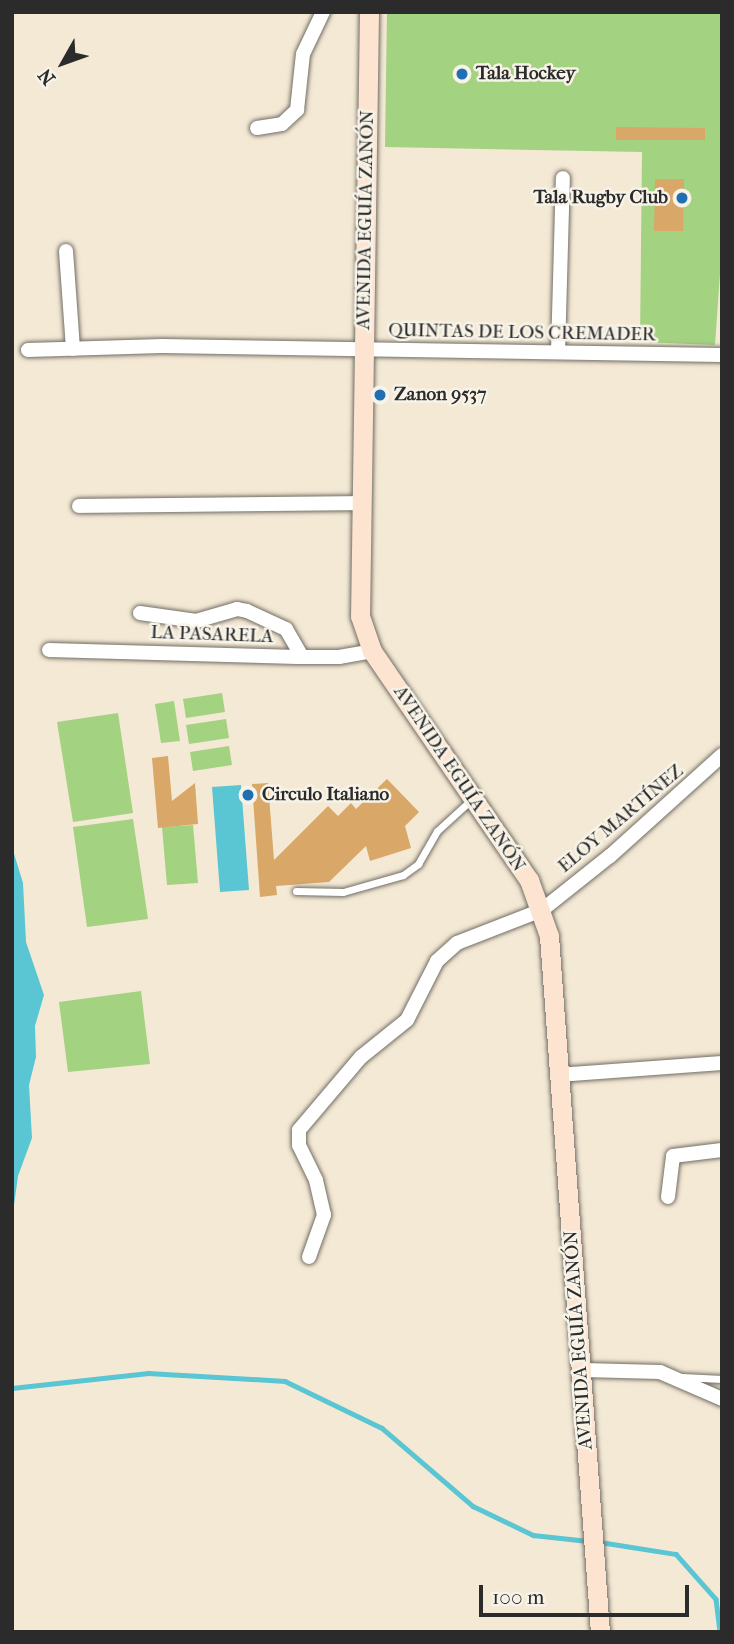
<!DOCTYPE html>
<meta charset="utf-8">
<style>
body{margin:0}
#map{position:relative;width:734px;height:1644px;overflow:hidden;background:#f4e9d4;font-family:"IM FELL French Canon",serif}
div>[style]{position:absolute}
.green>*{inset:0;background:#a3d280}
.water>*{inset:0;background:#5ac5d3}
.stream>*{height:4.5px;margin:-2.25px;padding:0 2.25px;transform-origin:2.25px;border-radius:2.25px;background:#5ac5d3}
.building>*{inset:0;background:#d9a768}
.roads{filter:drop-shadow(0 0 2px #716e66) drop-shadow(0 0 2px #716e66)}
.lane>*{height:7px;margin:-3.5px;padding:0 3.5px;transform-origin:3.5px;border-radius:3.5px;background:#fff}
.street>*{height:14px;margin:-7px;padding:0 7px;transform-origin:7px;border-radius:7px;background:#fff}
.secondary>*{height:19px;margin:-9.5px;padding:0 9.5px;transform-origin:9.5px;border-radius:9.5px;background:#fde4d0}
.dots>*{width:19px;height:19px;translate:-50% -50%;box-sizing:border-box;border:4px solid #f7f3e8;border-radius:50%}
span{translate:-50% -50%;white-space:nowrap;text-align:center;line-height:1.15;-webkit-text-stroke:5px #f7f3e8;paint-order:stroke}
.poi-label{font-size:19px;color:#2b2b2b;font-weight:700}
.left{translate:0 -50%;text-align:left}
.right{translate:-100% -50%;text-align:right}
.street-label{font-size:19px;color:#2b2b2b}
.frame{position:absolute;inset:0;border:14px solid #2b2b2b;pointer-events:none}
.north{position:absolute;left:28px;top:28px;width:70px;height:70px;-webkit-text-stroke:5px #f7f3e8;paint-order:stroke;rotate:230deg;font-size:19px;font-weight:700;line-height:28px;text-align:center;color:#2b2b2b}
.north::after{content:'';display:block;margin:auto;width:24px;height:32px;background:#2b2b2b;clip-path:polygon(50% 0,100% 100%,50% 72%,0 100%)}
.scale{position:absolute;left:479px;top:1585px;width:210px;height:32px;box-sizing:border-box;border:4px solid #2b2b2b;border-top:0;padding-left:9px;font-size:21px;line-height:24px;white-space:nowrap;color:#2b2b2b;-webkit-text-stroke:5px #f7f3e8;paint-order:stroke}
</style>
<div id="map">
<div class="green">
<div style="clip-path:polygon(387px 12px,722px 12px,722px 245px,715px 345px,640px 342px,642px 152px,385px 147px)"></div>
<div style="clip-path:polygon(222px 693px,225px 712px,186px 718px,183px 699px)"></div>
<div style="clip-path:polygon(174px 701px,180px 741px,161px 743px,155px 704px)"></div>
<div style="clip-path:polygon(118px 713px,133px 813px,73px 822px,57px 722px)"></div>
<div style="clip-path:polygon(226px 719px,229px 738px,189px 744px,186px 725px)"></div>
<div style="clip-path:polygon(229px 746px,232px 765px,193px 771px,190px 752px)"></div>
<div style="clip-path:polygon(133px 819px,148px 919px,87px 927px,73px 827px)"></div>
<div style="clip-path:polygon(193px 825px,198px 883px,167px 885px,162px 827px)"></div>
<div style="clip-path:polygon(141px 991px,150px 1064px,68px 1072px,59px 1002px)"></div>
</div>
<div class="water">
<div style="clip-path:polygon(241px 785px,249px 890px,220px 892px,212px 787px)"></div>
<div style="clip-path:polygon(12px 847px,23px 883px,26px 942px,44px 995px,35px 1026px,36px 1057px,29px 1085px,32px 1138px,18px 1176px,12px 1220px)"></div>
</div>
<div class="stream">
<div style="left:12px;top:1388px;width:137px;rotate:-6.3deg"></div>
<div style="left:148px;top:1373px;width:137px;rotate:3.3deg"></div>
<div style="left:285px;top:1381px;width:108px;rotate:25.9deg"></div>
<div style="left:382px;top:1428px;width:120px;rotate:40.6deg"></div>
<div style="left:473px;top:1506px;width:67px;rotate:25.8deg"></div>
<div style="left:533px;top:1535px;width:55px;rotate:6.2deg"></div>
<div style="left:600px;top:1542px;width:77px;rotate:9deg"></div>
<div style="left:676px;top:1554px;width:60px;rotate:48.4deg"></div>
<div style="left:716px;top:1599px;width:33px;rotate:83deg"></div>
</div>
<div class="building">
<div style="clip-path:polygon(616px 127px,705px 128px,705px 140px,616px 140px)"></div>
<div style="clip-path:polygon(655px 179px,684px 179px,683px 231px,654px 231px)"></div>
<div style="clip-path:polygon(168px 756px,172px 801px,195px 783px,198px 824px,158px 828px,152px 758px)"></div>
<div style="clip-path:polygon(387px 779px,419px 812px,405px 826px,411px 848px,370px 861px,366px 846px,329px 882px,276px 886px,277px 895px,260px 897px,252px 784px,268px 783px,274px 860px,328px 806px,338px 816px,351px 803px,356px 809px)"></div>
</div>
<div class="roads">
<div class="lane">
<div style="left:296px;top:891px;width:47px;rotate:1.2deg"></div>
<div style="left:343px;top:892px;width:62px;rotate:-15.8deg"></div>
<div style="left:403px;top:875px;width:19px;rotate:-36deg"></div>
<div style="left:418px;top:864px;width:38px;rotate:-60deg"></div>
<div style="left:437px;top:831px;width:46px;rotate:-42.4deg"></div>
<div style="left:682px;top:1377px;width:40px;rotate:2.9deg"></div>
</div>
<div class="street">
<div style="left:257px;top:128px;width:25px;rotate:-9deg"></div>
<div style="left:282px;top:124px;width:21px;rotate:-43deg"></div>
<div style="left:297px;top:110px;width:56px;rotate:-83.9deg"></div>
<div style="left:303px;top:54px;width:47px;rotate:-64.5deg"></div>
<div style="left:66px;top:251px;width:98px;rotate:85.9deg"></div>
<div style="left:28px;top:350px;width:134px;rotate:-1.7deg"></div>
<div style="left:162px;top:346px;width:560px;rotate:0.92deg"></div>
<div style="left:558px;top:352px;width:174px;rotate:-88.4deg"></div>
<div style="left:79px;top:506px;width:282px;rotate:-0.6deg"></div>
<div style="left:140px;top:613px;width:57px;rotate:8.1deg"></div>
<div style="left:196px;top:621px;width:43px;rotate:-16.3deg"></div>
<div style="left:237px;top:609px;width:10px;rotate:11deg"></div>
<div style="left:247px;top:611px;width:43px;rotate:24.8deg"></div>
<div style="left:286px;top:629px;width:32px;rotate:60deg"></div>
<div style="left:49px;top:650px;width:249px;rotate:1.6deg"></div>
<div style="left:298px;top:657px;width:41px"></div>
<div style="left:339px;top:657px;width:34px;rotate:-10deg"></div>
<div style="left:558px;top:1075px;width:164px;rotate:-4.2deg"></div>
<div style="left:668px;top:1197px;width:41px;rotate:-83deg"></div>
<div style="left:673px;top:1156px;width:49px;rotate:-7deg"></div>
<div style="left:309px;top:1257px;width:45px;rotate:-70.3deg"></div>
<div style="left:324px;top:1215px;width:36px;rotate:-103deg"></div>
<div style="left:316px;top:1180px;width:39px;rotate:-116deg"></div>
<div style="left:299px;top:1145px;width:15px;rotate:-90deg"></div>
<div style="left:299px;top:1130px;width:96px;rotate:-49.7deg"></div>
<div style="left:361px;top:1057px;width:59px;rotate:-38.8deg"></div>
<div style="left:407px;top:1020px;width:66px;rotate:-63deg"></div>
<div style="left:437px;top:961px;width:27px;rotate:-42deg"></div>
<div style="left:457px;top:943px;width:91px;rotate:-21.2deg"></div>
<div style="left:542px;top:910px;width:87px;rotate:-38.5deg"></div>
<div style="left:610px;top:856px;width:151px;rotate:-42deg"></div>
<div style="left:583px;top:1370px;width:77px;rotate:1.5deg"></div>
<div style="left:660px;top:1372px;width:68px;rotate:23.5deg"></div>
</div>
<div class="secondary">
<div style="left:369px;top:12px;width:604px;rotate:90.85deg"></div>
<div style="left:360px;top:616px;width:37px;rotate:71deg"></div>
<div style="left:372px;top:651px;width:278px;rotate:55.6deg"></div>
<div style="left:529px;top:880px;width:59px;rotate:70.3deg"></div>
<div style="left:549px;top:936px;width:698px;rotate:85.81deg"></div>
</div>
</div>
<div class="dots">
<div style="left:462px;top:74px;background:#1f6fb2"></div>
<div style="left:682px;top:198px;background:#1f6fb2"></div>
<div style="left:380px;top:395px;background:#1f6fb2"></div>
<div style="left:248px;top:795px;background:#1f6fb2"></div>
</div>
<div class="poi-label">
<span class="left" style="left:476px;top:74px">Tala Hockey</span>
<span class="right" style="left:668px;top:198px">Tala Rugby Club</span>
<span class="left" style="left:394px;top:395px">Zanon 9537</span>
<span class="left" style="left:262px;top:795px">Circulo Italiano</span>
</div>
<div class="street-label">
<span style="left:366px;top:220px;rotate:-89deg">AVENIDA EGUÍA ZANÓN</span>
<span style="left:522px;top:333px;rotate:1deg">QUINTAS DE LOS CREMADER</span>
<span style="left:212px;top:635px;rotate:2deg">LA PASARELA</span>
<span style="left:459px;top:779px;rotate:56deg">AVENIDA EGUÍA ZANÓN</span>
<span style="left:621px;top:819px;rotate:-40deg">ELOY MARTÍNEZ</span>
<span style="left:579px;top:1340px;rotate:-94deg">AVENIDA EGUÍA ZANÓN</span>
</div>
<div class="frame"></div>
<div class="north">N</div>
<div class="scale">100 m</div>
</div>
